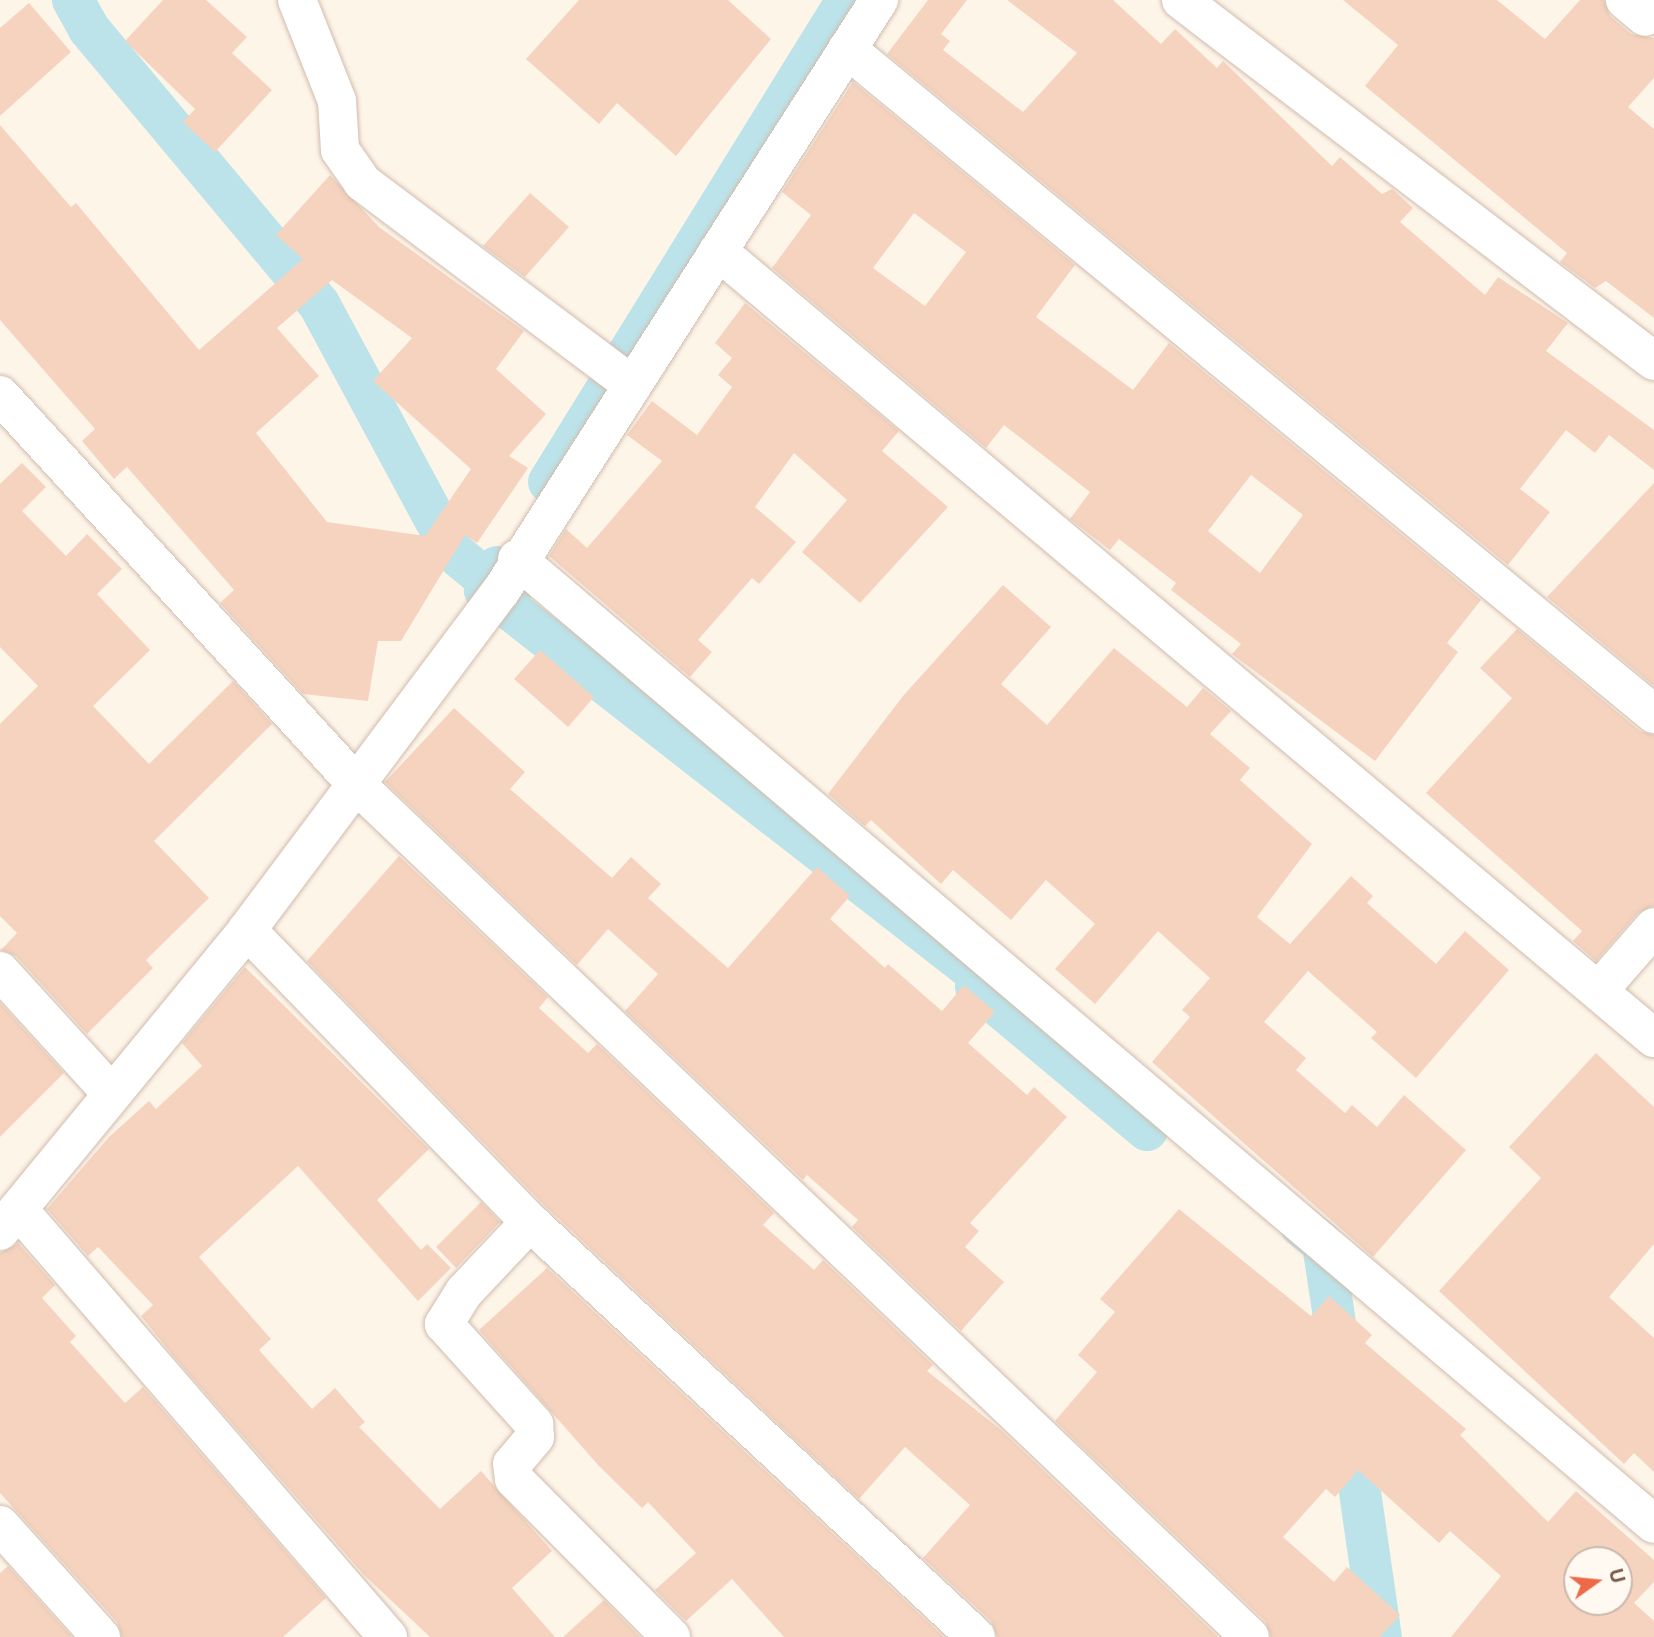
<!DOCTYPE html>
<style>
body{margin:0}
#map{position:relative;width:1654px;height:1637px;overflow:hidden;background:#fef5e9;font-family:Inter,sans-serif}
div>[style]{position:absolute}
.canal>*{height:42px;margin:-21px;padding:0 21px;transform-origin:21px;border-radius:21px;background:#bbe3e9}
.building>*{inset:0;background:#f5d3bf}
.roads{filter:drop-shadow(0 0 2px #d1bcad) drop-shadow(0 0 2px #d1bcad)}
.street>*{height:38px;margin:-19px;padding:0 19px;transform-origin:19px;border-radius:19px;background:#fff}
.secondary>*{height:38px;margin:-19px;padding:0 19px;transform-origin:19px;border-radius:19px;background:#fff}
span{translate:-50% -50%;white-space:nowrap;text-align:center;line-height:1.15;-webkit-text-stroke:5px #fff9f1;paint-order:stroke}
.north{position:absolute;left:1563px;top:1546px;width:70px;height:70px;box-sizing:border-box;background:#fff9f1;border:2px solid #cab9ae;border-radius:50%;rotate:75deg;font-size:19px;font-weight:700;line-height:28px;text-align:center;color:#7a5a4a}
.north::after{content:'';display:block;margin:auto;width:24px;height:32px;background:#ed6a49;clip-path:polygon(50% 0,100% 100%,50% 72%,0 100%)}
</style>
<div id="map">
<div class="canal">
<div style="left:73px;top:0;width:33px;rotate:61deg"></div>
<div style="left:89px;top:29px;width:359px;rotate:50.1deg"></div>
<div style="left:319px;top:304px;width:281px;rotate:61.7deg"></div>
<div style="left:452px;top:551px;width:75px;rotate:39.6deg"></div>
<div style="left:549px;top:482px;width:567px;rotate:-58.27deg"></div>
<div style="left:497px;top:567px;width:26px;rotate:118deg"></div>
<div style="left:485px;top:590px;width:662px;rotate:37.94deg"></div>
<div style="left:976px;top:987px;width:223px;rotate:39.9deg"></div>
<div style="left:1301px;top:1226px;width:28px;rotate:39deg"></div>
<div style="left:1323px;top:1244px;width:113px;rotate:81.4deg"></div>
<div style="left:1349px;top:1416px;width:223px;rotate:81.8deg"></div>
</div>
<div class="building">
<div style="clip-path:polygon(163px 0,206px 0,247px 37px,232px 53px,272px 90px,215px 152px,183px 122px,195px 109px,125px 41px)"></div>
<div style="clip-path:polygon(579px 0,728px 0,771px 39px,676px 156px,617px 103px,599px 124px,526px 59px)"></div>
<div style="clip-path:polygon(928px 0,967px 0,941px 34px,950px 41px,943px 50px,1023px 112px,1077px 53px,1007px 0,1113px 0,1161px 44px,1175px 29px,1217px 68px,1223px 61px,1332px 166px,1340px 157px,1382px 194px,1392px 189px,1413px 208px,1400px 222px,1485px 295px,1498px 277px,1568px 323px,1546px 351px,1654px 430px,1654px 470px,1609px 435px,1595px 453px,1566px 430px,1520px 489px,1550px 512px,1508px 565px,887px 54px)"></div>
<div style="clip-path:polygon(1343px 0,1497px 0,1545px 39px,1580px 0,1604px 0,1610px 16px,1631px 34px,1654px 38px,1654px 78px,1628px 107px,1654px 129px,1654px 318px,1606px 281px,1595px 288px,1560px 262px,1567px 253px,1365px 86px,1398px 45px)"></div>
<div style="clip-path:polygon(29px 3px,71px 52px,0 116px,0 28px)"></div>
<div style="clip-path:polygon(evenodd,853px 82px,1075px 265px,1036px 317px,1133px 390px,1169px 343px,1481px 600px,1447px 643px,1458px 652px,1375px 761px,1232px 654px,1241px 644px,1171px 590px,1176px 583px,1119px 539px,1110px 550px,1070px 519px,1090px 492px,1004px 425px,986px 448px,772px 268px,811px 215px,782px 192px,853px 82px,914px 213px,966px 252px,925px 306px,873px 268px,914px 213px,853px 82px,1251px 475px,1303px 515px,1260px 573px,1208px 531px,1251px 475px)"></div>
<div style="clip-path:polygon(evenodd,0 125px,71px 207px,76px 203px,199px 350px,303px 259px,276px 235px,330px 175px,379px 227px,524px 331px,496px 369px,546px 414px,509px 456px,528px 468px,477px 543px,465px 535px,401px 641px,378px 641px,368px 701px,303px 694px,220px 603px,234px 590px,127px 467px,114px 479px,82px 441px,95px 429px,0 320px,0 125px,332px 280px,412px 338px,373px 381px,471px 469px,425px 536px,327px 522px,256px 433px,319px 376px,277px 328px,332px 280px)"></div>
<div style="clip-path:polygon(530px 193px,569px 227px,525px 277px,483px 246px)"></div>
<div style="clip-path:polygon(745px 303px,899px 431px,882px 451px,948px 507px,860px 603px,802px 552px,847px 500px,794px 453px,755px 507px,796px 542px,759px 584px,752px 578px,698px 640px,712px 652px,690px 677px,549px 556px,566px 529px,587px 548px,662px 461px,627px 435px,652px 401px,697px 435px,732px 387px,718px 375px,732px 358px,715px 343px)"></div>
<div style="clip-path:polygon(22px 463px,46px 487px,22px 511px,66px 556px,87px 534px,122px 569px,97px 594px,150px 650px,93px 706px,149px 764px,233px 681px,272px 724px,154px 841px,209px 898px,146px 960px,153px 968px,87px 1034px,16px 956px,1px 950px,17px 933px,0 916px,0 724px,38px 686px,0 647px,0 484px)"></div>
<div style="clip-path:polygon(1654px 483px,1654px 686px,1547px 597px)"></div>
<div style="clip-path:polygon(1003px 585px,1051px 627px,1001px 684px,1047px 725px,1114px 648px,1187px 707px,1203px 688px,1231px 711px,1210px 734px,1250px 768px,1240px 780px,1312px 844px,1257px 917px,1290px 944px,1351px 876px,1373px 896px,1367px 903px,1436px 964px,1465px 931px,1509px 970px,1416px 1078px,1371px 1038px,1377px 1032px,1308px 971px,1264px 1022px,1306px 1058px,1296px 1070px,1345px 1113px,1352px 1105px,1377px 1127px,1404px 1095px,1466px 1150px,1373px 1257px,1152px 1062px,1190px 1017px,1182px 1010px,1210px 978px,1158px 931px,1095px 1004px,1055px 969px,1095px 924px,1046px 880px,1011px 920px,953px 870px,941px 884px,871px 820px,865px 826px,828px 794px,903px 696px)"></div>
<div style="clip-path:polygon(1517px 629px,1640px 731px,1654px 735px,1654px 906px,1638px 913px,1596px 961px,1573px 941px,1582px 931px,1426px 793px,1512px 698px,1480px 668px)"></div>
<div style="clip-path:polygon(540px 650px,594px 697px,568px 727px,514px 679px)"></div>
<div style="clip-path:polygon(454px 708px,525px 772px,510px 789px,612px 878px,631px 857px,661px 884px,648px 898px,728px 968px,817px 867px,850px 896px,830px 919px,885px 968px,888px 964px,942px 1011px,964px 985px,995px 1012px,968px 1043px,1027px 1095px,1034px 1087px,1067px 1117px,970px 1223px,979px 1231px,965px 1247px,1004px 1282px,961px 1331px,852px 1227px,858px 1220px,807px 1175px,803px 1180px,625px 1011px,658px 974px,608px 929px,577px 965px,385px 782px)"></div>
<div style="clip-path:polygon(399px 856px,548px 997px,539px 1008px,588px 1053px,597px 1044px,774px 1213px,763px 1225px,814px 1270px,823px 1260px,933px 1365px,927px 1371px,1001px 1430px,1218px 1637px,997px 1637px,991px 1621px,923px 1558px,970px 1505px,905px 1447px,859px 1499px,545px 1206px,307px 961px)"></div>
<div style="clip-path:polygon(245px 967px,429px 1149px,377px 1200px,421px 1250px,427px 1244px,451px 1268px,418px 1301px,298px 1166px,199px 1257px,271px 1339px,259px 1350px,312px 1409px,335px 1388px,365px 1422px,359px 1427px,440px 1509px,481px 1471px,552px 1551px,512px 1588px,555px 1637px,430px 1637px,364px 1575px,175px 1358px,141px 1316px,153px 1305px,98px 1247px,88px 1256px,47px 1209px,109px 1137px,149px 1101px,156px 1109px,202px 1066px,182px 1043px)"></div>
<div style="clip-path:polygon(0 1003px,64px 1073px,0 1137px)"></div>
<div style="clip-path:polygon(1596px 1053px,1654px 1107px,1654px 1244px,1609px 1297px,1654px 1338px,1654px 1472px,1634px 1453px,1624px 1464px,1439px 1291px,1541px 1178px,1509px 1147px)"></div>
<div style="clip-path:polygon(481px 1202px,500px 1222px,456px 1268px,436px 1247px)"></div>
<div style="clip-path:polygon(evenodd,1179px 1209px,1311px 1316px,1329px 1296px,1372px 1335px,1365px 1343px,1466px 1429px,1460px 1435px,1548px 1522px,1576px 1491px,1654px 1560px,1654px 1582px,1634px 1603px,1654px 1621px,1654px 1637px,1451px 1637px,1501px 1576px,1450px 1531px,1439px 1543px,1358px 1470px,1335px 1497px,1326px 1489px,1283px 1537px,1334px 1582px,1347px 1567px,1400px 1615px,1380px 1637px,1271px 1637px,1265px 1621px,1055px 1421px,1097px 1372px,1078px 1355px,1115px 1312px,1100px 1299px,1179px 1209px,1577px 1560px,1619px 1560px,1619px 1602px,1577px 1602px,1577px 1560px)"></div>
<div style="clip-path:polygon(18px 1243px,55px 1285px,42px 1298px,76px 1336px,70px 1342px,125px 1403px,143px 1387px,326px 1598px,283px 1637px,122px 1637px,117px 1622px,0 1493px,0 1253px)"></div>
<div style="clip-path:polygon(547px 1268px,944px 1637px,784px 1637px,732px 1579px,686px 1621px,655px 1590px,696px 1553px,648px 1502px,642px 1508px,599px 1466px,479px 1330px)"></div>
<div style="clip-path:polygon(8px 1566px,72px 1637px,0 1637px,0 1573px)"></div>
<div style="clip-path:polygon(604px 1600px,640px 1637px,563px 1637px)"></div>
</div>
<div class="roads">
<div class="street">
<div style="left:297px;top:0;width:109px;rotate:68.4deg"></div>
<div style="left:337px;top:101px;width:49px;rotate:86.5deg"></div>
<div style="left:340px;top:150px;width:39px;rotate:55deg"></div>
<div style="left:362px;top:182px;width:338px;rotate:36.9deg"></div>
<div style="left:1181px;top:0;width:595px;rotate:37.35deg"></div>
<div style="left:1625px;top:0;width:26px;rotate:40deg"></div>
<div style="left:847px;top:49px;width:1046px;rotate:39.49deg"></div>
<div style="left:718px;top:251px;width:1223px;rotate:40.06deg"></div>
<div style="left:0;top:395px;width:532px;rotate:47.52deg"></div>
<div style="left:359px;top:787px;width:1231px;rotate:43.65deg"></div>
<div style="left:517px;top:559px;width:1491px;rotate:40.32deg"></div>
<div style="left:247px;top:930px;width:407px;rotate:45.9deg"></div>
<div style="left:530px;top:1222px;width:609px;rotate:42.94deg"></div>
<div style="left:0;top:971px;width:166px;rotate:47.7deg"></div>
<div style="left:1600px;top:989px;width:82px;rotate:-48.9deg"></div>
<div style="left:18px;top:1209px;width:566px;rotate:49.16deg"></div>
<div style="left:530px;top:1222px;width:96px;rotate:133.3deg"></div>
<div style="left:464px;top:1292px;width:38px;rotate:122deg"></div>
<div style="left:444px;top:1324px;width:135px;rotate:48deg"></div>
<div style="left:534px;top:1424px;width:13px;rotate:86deg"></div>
<div style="left:535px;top:1437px;width:35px;rotate:130deg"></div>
<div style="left:512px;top:1464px;width:15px;rotate:82deg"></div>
<div style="left:514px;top:1479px;width:223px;rotate:45.2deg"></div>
<div style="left:0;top:1525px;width:151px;rotate:48deg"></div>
</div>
<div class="secondary">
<div style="left:0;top:1231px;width:389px;rotate:-50.6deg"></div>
<div style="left:247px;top:930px;width:424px;rotate:-53.2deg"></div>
<div style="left:501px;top:591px;width:702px;rotate:-57.4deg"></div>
</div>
</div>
<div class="north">U</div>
</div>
